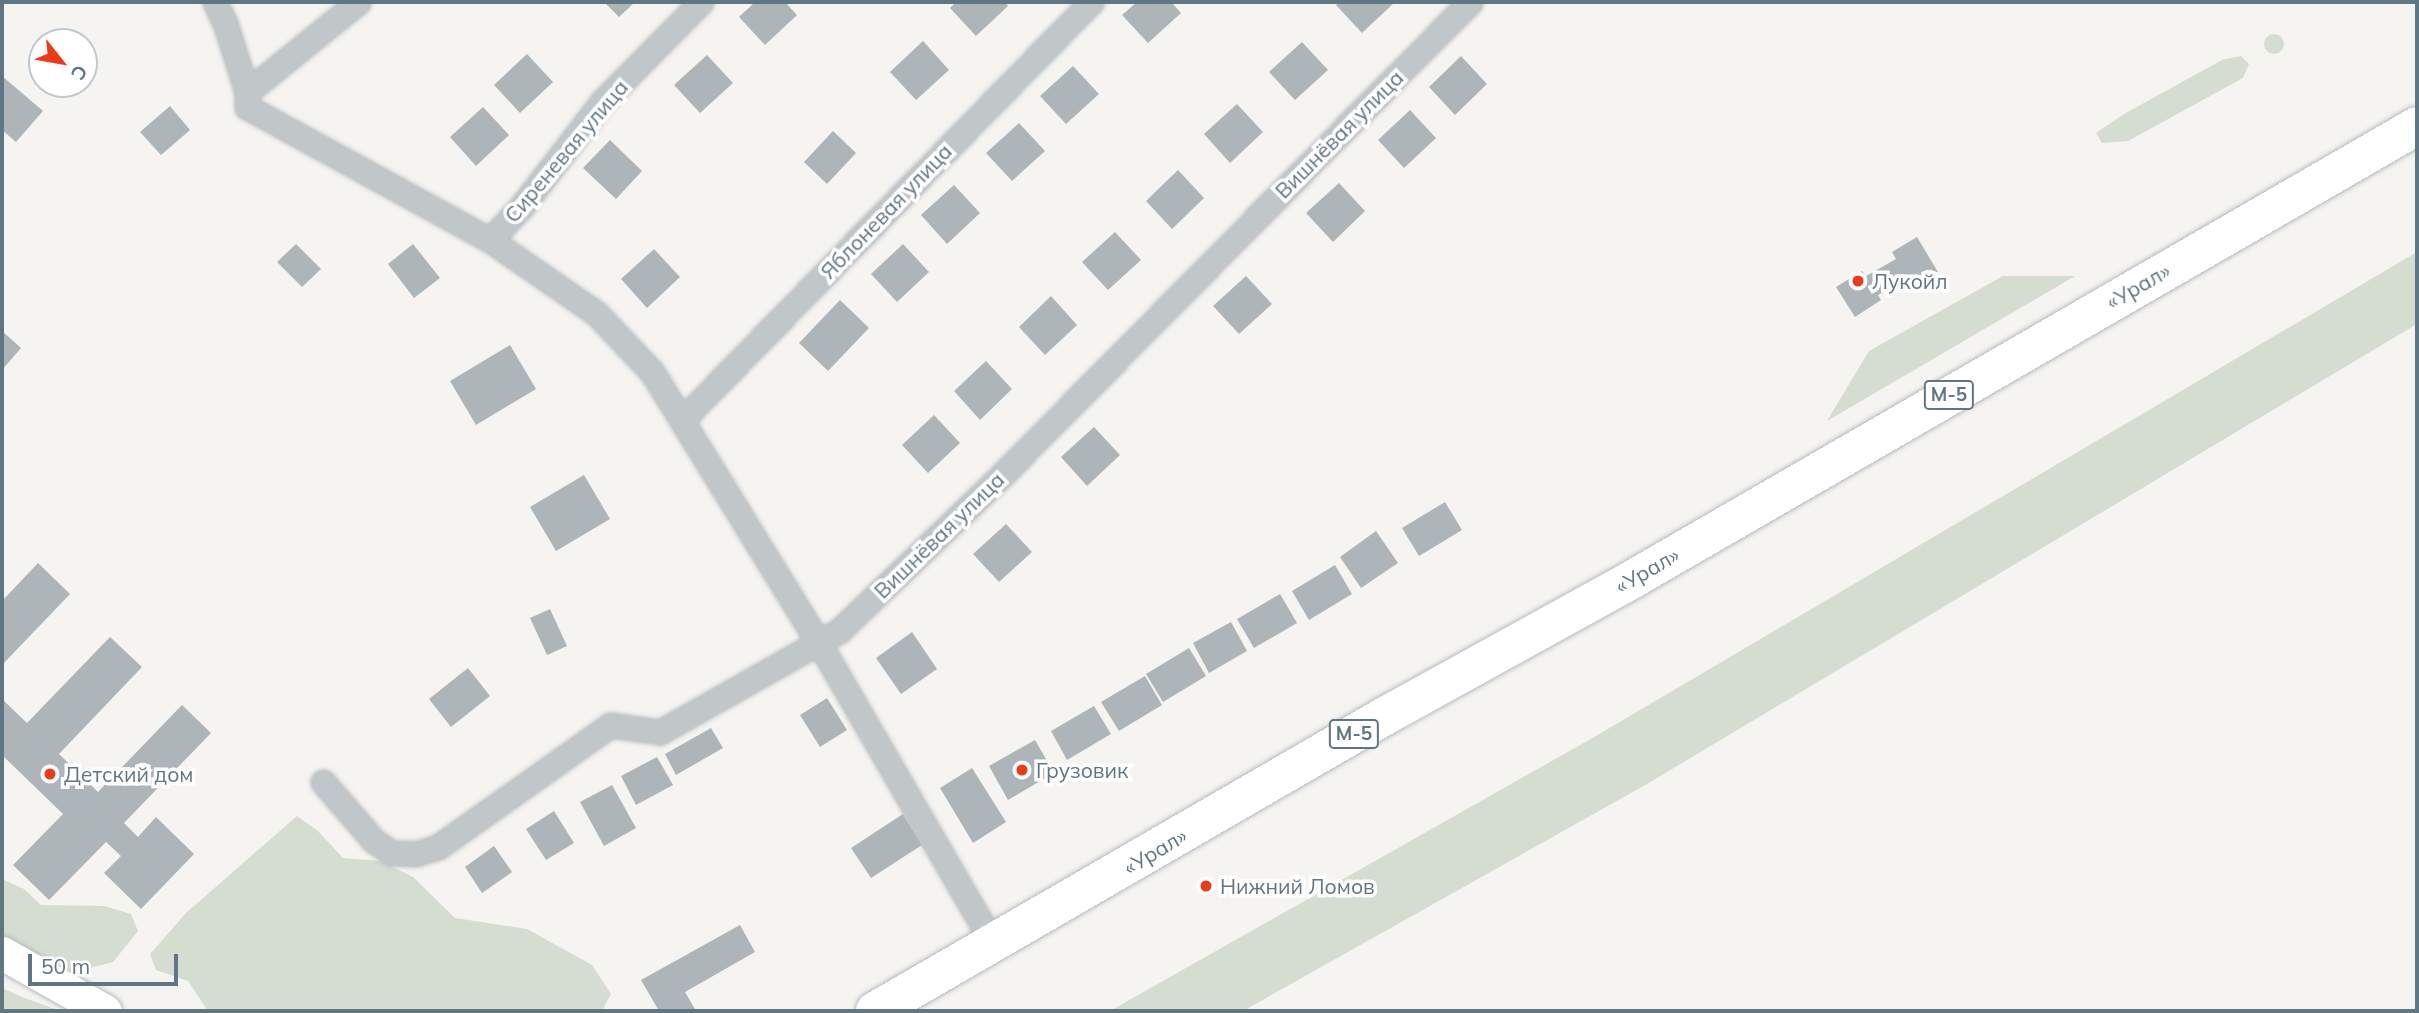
<!DOCTYPE html>
<meta charset="utf-8">
<style>
body{margin:0}
#map{position:relative;width:2419px;height:1013px;overflow:hidden;background:#f5f4f0;font-family:Mulish,sans-serif}
div>[style]{position:absolute}
.green>*{inset:0;background:#d5dcd0}
.round{border-radius:50%}
.building>*{inset:0;background:#adb5b9}
.roads{filter:drop-shadow(0 0 2px #b5bbbf) drop-shadow(0 0 2px #b5bbbf)}
.minor>*{height:23px;margin:-11.5px;padding:0 11.5px;transform-origin:11.5px;border-radius:11.5px;background:#c1c6c8}
.secondary>*{height:33px;margin:-16.5px;padding:0 16.5px;transform-origin:16.5px;border-radius:16.5px;background:#fff}
.trunk>*{height:38px;margin:-19px;padding:0 19px;transform-origin:19px;border-radius:19px;background:#fff}
.dots>*{width:19px;height:19px;translate:-50% -50%;box-sizing:border-box;border:4px solid #fff;border-radius:50%}
span{translate:-50% -50%;white-space:nowrap;text-align:center;line-height:1.15;-webkit-text-stroke:7px #fff;paint-order:stroke}
.shield-label span{padding:2px 5px;background:#fff;border:2px solid;border-radius:5px;-webkit-text-stroke-width:0}
.shield-label{font-size:19px;color:#617683;font-weight:700}
.street-label{font-size:21px;color:#617683}
.poi-label{font-size:21px;color:#617683}
.left{translate:0 -50%;text-align:left}
.frame{position:absolute;inset:0;border:4px solid #617683;pointer-events:none}
.north{position:absolute;left:28px;top:28px;width:70px;height:70px;box-sizing:border-box;background:#fff;border:2px solid #c0c8cd;border-radius:50%;rotate:121deg;font-size:19px;font-weight:700;line-height:28px;text-align:center;color:#617683}
.north::after{content:'';display:block;margin:auto;width:24px;height:32px;background:#f03a14;clip-path:polygon(50% 0,100% 100%,50% 72%,0 100%)}
.scale{position:absolute;left:28px;top:954px;width:150px;height:32px;box-sizing:border-box;border:4px solid #617683;border-top:0;padding-left:9px;font-size:21px;line-height:24px;white-space:nowrap;color:#617683;-webkit-text-stroke:5px #fff;paint-order:stroke}
</style>
<div id="map">
<div class="green">
<div class="round" style="left:2264px;top:34px;width:20px;height:20px"></div>
<div style="clip-path:polygon(2241px 56px,2249px 64px,2243px 78px,2128px 141px,2102px 143px,2096px 133px,2124px 114px,2222px 60px)"></div>
<div style="clip-path:polygon(2417px 252px,2417px 324px,1647px 784px,1243px 1011px,1110px 1011px,1596px 736px)"></div>
<div style="clip-path:polygon(2003px 276px,2075px 276px,1827px 421px,1869px 351px)"></div>
<div style="clip-path:polygon(297px 816px,318px 831px,343px 858px,380px 861px,413px 877px,455px 918px,527px 929px,592px 965px,611px 994px,602px 1011px,208px 1011px,188px 981px,156px 970px,150px 954px,186px 913px)"></div>
<div style="clip-path:polygon(2px 879px,24px 889px,41px 905px,105px 906px,131px 914px,138px 931px,113px 962px,74px 972px,46px 957px,2px 942px)"></div>
<div style="clip-path:polygon(2px 988px,22px 997px,61px 1011px,2px 1011px)"></div>
</div>
<div class="building">
<div style="clip-path:polygon(604px 2px,635px 2px,619px 17px)"></div>
<div style="clip-path:polygon(755px 2px,785px 2px,797px 15px,765px 45px,739px 17px)"></div>
<div style="clip-path:polygon(956px 2px,1005px 2px,1008px 6px,976px 36px,950px 8px)"></div>
<div style="clip-path:polygon(1137px 2px,1171px 2px,1181px 13px,1148px 43px,1122px 15px)"></div>
<div style="clip-path:polygon(1339px 2px,1395px 2px,1362px 33px,1336px 5px)"></div>
<div style="clip-path:polygon(923px 41px,949px 70px,916px 100px,890px 72px)"></div>
<div style="clip-path:polygon(1302px 42px,1328px 70px,1295px 100px,1269px 72px)"></div>
<div style="clip-path:polygon(527px 54px,553px 82px,520px 113px,494px 85px)"></div>
<div style="clip-path:polygon(707px 55px,733px 83px,700px 113px,674px 85px)"></div>
<div style="clip-path:polygon(1461px 56px,1487px 84px,1455px 115px,1429px 87px)"></div>
<div style="clip-path:polygon(1073px 66px,1099px 94px,1066px 124px,1040px 96px)"></div>
<div style="clip-path:polygon(2px 76px,43px 111px,16px 142px,2px 130px)"></div>
<div style="clip-path:polygon(1237px 104px,1263px 132px,1230px 163px,1204px 134px)"></div>
<div style="clip-path:polygon(170px 106px,190px 130px,161px 155px,140px 132px)"></div>
<div style="clip-path:polygon(483px 107px,509px 135px,476px 166px,450px 137px)"></div>
<div style="clip-path:polygon(1410px 110px,1436px 138px,1404px 168px,1378px 140px)"></div>
<div style="clip-path:polygon(1019px 123px,1045px 151px,1012px 181px,986px 153px)"></div>
<div style="clip-path:polygon(833px 131px,856px 153px,827px 184px,804px 162px)"></div>
<div style="clip-path:polygon(610px 140px,642px 171px,616px 199px,583px 168px)"></div>
<div style="clip-path:polygon(1178px 170px,1204px 198px,1172px 229px,1146px 201px)"></div>
<div style="clip-path:polygon(1339px 183px,1365px 211px,1333px 242px,1306px 213px)"></div>
<div style="clip-path:polygon(954px 185px,980px 213px,947px 244px,921px 215px)"></div>
<div style="clip-path:polygon(1115px 232px,1141px 260px,1108px 290px,1082px 262px)"></div>
<div style="clip-path:polygon(1917px 237px,1938px 272px,1913px 287px,1908px 278px,1878px 295px,1881px 300px,1855px 317px,1836px 287px,1862px 271px,1866px 276px,1896px 259px,1892px 252px)"></div>
<div style="clip-path:polygon(296px 244px,321px 269px,302px 287px,277px 262px)"></div>
<div style="clip-path:polygon(413px 244px,440px 278px,414px 298px,388px 264px)"></div>
<div style="clip-path:polygon(903px 244px,929px 272px,897px 302px,871px 274px)"></div>
<div style="clip-path:polygon(654px 249px,680px 277px,647px 308px,621px 279px)"></div>
<div style="clip-path:polygon(1246px 276px,1272px 304px,1239px 334px,1213px 306px)"></div>
<div style="clip-path:polygon(1051px 296px,1077px 325px,1045px 355px,1019px 327px)"></div>
<div style="clip-path:polygon(840px 300px,869px 328px,828px 371px,799px 343px)"></div>
<div style="clip-path:polygon(2px 331px,21px 348px,2px 370px)"></div>
<div style="clip-path:polygon(510px 345px,536px 389px,476px 425px,450px 381px)"></div>
<div style="clip-path:polygon(986px 361px,1012px 389px,980px 420px,954px 391px)"></div>
<div style="clip-path:polygon(934px 415px,960px 443px,928px 473px,902px 445px)"></div>
<div style="clip-path:polygon(1094px 427px,1120px 455px,1087px 486px,1061px 457px)"></div>
<div style="clip-path:polygon(584px 475px,610px 519px,556px 551px,530px 507px)"></div>
<div style="clip-path:polygon(1445px 502px,1462px 530px,1419px 556px,1402px 528px)"></div>
<div style="clip-path:polygon(1006px 524px,1032px 552px,999px 582px,973px 554px)"></div>
<div style="clip-path:polygon(1376px 531px,1398px 563px,1361px 588px,1340px 557px)"></div>
<div style="clip-path:polygon(38px 563px,70px 594px,2px 665px,2px 601px)"></div>
<div style="clip-path:polygon(1335px 565px,1352px 594px,1309px 620px,1292px 591px)"></div>
<div style="clip-path:polygon(1280px 594px,1297px 623px,1254px 648px,1237px 619px)"></div>
<div style="clip-path:polygon(550px 609px,567px 646px,547px 655px,530px 618px)"></div>
<div style="clip-path:polygon(1231px 622px,1247px 651px,1209px 673px,1193px 643px)"></div>
<div style="clip-path:polygon(912px 632px,937px 669px,901px 694px,876px 658px)"></div>
<div style="clip-path:polygon(110px 637px,142px 667px,59px 754px,98px 792px,182px 705px,211px 733px,124px 823px,138px 837px,156px 817px,194px 854px,141px 909px,104px 873px,121px 856px,106px 842px,49px 900px,13px 865px,63px 814px,2px 755px,2px 699px,27px 723px)"></div>
<div style="clip-path:polygon(1189px 648px,1206px 676px,1163px 702px,1146px 674px)"></div>
<div style="clip-path:polygon(468px 668px,490px 696px,451px 727px,429px 699px)"></div>
<div style="clip-path:polygon(1145px 676px,1162px 705px,1119px 731px,1101px 702px)"></div>
<div style="clip-path:polygon(827px 698px,847px 730px,820px 747px,800px 715px)"></div>
<div style="clip-path:polygon(1094px 706px,1111px 734px,1067px 760px,1051px 731px)"></div>
<div style="clip-path:polygon(711px 728px,723px 748px,676px 775px,665px 754px)"></div>
<div style="clip-path:polygon(1035px 740px,1054px 773px,1008px 800px,989px 766px)"></div>
<div style="clip-path:polygon(657px 757px,673px 785px,636px 805px,621px 776px)"></div>
<div style="clip-path:polygon(972px 768px,1006px 822px,973px 843px,940px 788px)"></div>
<div style="clip-path:polygon(612px 785px,636px 828px,604px 846px,580px 802px)"></div>
<div style="clip-path:polygon(554px 811px,574px 843px,546px 860px,526px 829px)"></div>
<div style="clip-path:polygon(903px 814px,922px 845px,871px 878px,851px 848px)"></div>
<div style="clip-path:polygon(494px 846px,512px 872px,482px 893px,465px 867px)"></div>
<div style="clip-path:polygon(740px 925px,755px 952px,685px 992px,696px 1011px,659px 1011px,641px 980px)"></div>
</div>
<div class="roads">
<div class="minor">
<div style="left:215px;top:2px;width:23px;rotate:65deg"></div>
<div style="left:225px;top:23px;width:72px;rotate:72.3deg"></div>
<div style="left:247px;top:92px;width:15px;rotate:90deg"></div>
<div style="left:247px;top:107px;width:277px;rotate:28.7deg"></div>
<div style="left:490px;top:240px;width:129px;rotate:34.6deg"></div>
<div style="left:596px;top:313px;width:81px;rotate:46.5deg"></div>
<div style="left:652px;top:372px;width:318px;rotate:58.4deg"></div>
<div style="left:819px;top:643px;width:347px;rotate:59.9deg"></div>
<div style="left:247px;top:92px;width:143px;rotate:-39deg"></div>
<div style="left:490px;top:240px;width:47px;rotate:-46.7deg"></div>
<div style="left:522px;top:206px;width:133px;rotate:-52.4deg"></div>
<div style="left:603px;top:101px;width:139px;rotate:-45.3deg"></div>
<div style="left:682px;top:420px;width:585px;rotate:-45.62deg"></div>
<div style="left:323px;top:782px;width:78px;rotate:49.2deg"></div>
<div style="left:374px;top:841px;width:22px;rotate:34deg"></div>
<div style="left:392px;top:853px;width:23px;rotate:2deg"></div>
<div style="left:415px;top:854px;width:24px;rotate:-17deg"></div>
<div style="left:438px;top:847px;width:211px;rotate:-35.3deg"></div>
<div style="left:610px;top:725px;width:50px;rotate:8deg"></div>
<div style="left:660px;top:732px;width:207px;rotate:-29.5deg"></div>
<div style="left:840px;top:630px;width:226px;rotate:-43.7deg"></div>
<div style="left:1003px;top:474px;width:664px;rotate:-45.31deg"></div>
</div>
<div class="secondary">
<div style="left:2px;top:953px;width:118px;rotate:29.4deg"></div>
</div>
<div class="trunk">
<div style="left:875px;top:1011px;width:589px;rotate:-30.05deg"></div>
<div style="left:1385px;top:716px;width:283px;rotate:-28.9deg"></div>
<div style="left:1633px;top:579px;width:905px;rotate:-30.02deg"></div>
</div>
</div>
<div class="dots">
<div style="left:1858px;top:281px;background:#f03a14"></div>
<div style="left:1022px;top:770px;background:#f03a14"></div>
<div style="left:50px;top:774px;background:#f03a14"></div>
<div style="left:1206px;top:886px;background:#f03a14"></div>
</div>
<div class="shield-label">
<span style="left:1949px;top:395px">М-5</span>
<span style="left:1354px;top:734px">М-5</span>
</div>
<div class="street-label">
<span style="left:1339px;top:134px;rotate:-45deg">Вишнёвая улица</span>
<span style="left:566px;top:151px;rotate:-50deg">Сиреневая улица</span>
<span style="left:886px;top:211px;rotate:-46deg">Яблоневая улица</span>
<span style="left:2138px;top:286px;rotate:-30deg">«Урал»</span>
<span style="left:939px;top:535px;rotate:-44deg">Вишнёвая улица</span>
<span style="left:1647px;top:570px;rotate:-30deg">«Урал»</span>
<span style="left:1155px;top:851px;rotate:-31deg">«Урал»</span>
</div>
<div class="poi-label">
<span class="left" style="left:1872px;top:281px">Лукойл</span>
<span class="left" style="left:1036px;top:770px">Грузовик</span>
<span class="left" style="left:64px;top:774px">Детский дом</span>
<span class="left" style="left:1220px;top:886px">Нижний Ломов</span>
</div>
<div class="frame"></div>
<div class="north">С</div>
<div class="scale">50 m</div>
</div>
